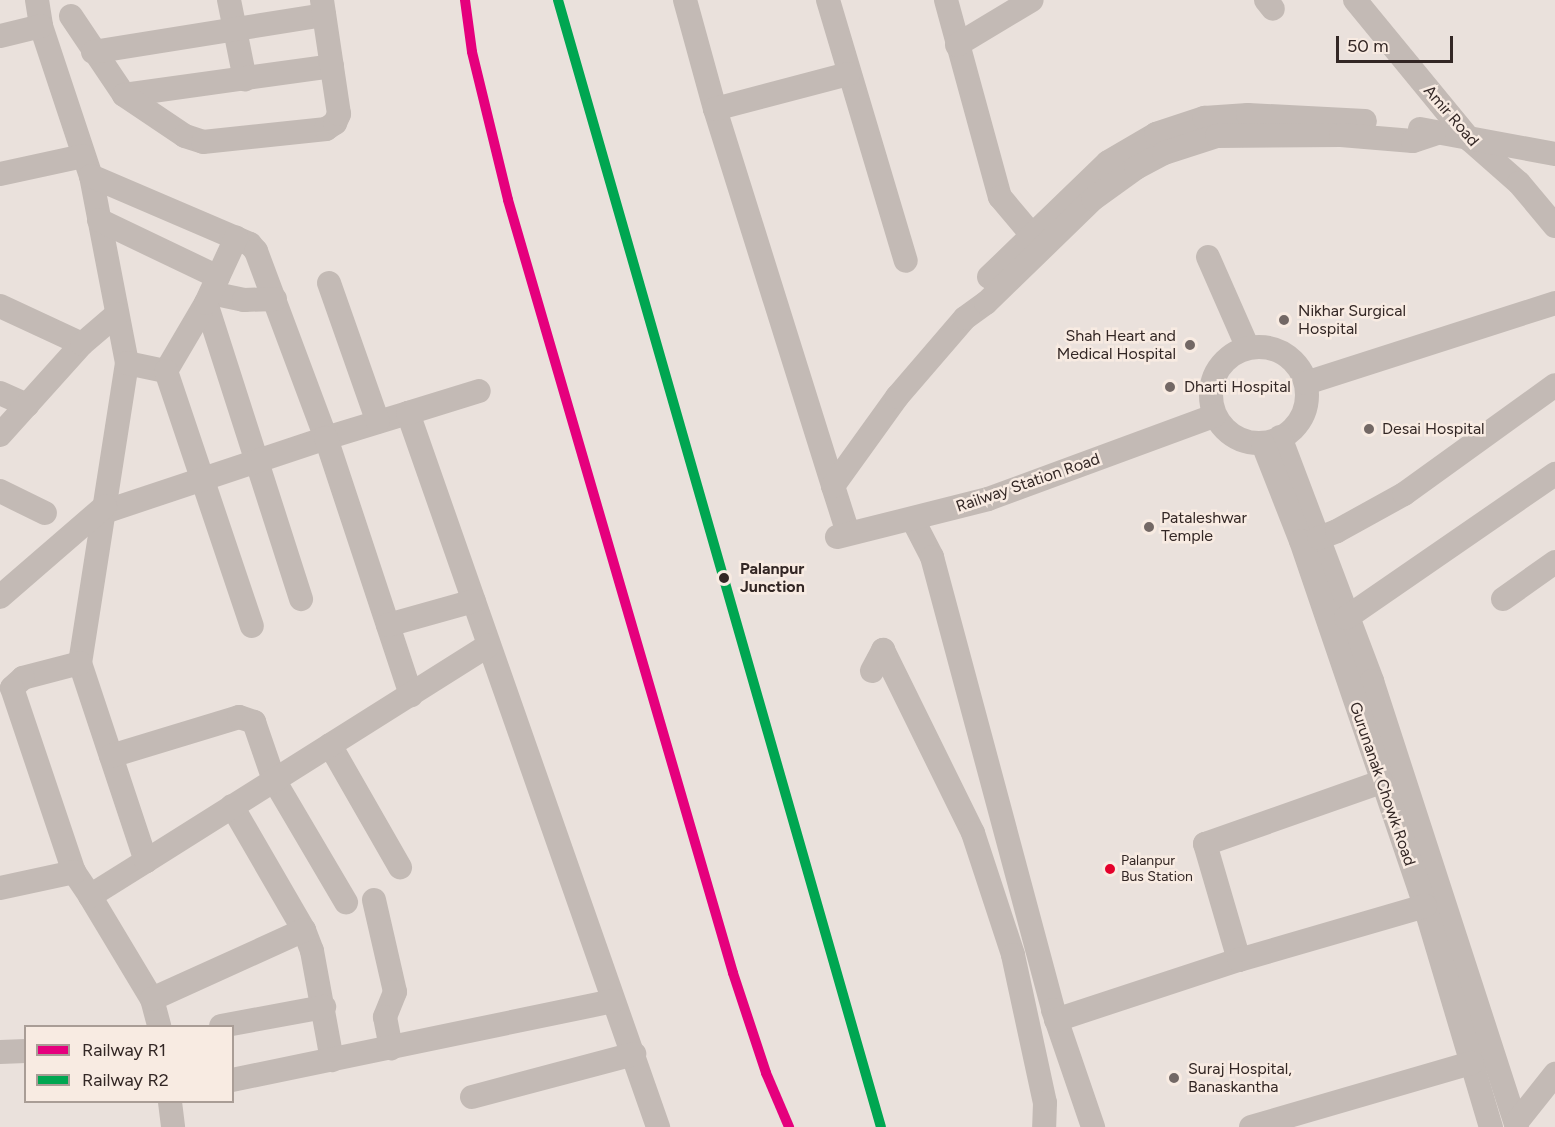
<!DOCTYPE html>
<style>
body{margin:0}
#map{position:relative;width:1555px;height:1127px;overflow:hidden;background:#eae1dc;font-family:Figtree,sans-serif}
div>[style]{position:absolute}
.minor>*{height:24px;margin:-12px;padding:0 12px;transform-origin:12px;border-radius:12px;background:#c3bab5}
.minor>.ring{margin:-12px;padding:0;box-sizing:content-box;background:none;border:24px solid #c3bab5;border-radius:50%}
.rail>*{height:4.5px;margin-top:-2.25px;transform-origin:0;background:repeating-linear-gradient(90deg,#aaa3a0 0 1.5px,transparent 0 6px)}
.rail-1>*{height:10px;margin:-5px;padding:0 5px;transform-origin:5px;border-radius:5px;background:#e5007d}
.rail-2>*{height:10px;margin:-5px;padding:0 5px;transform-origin:5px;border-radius:5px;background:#00a651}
.dots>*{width:16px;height:16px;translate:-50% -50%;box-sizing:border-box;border:3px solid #f8ebe2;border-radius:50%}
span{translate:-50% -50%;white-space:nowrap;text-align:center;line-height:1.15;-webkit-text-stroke:5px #f8ebe2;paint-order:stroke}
.bus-label{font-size:14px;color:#332725}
.left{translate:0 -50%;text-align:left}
.street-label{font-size:16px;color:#332725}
.poi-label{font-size:16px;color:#332725}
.right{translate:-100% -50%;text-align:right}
.stop-label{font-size:16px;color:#332725;font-weight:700}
.legend{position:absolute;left:24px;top:1025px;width:210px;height:78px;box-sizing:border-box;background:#f8ebe2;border:2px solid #a99d96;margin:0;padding:8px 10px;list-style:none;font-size:18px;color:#332725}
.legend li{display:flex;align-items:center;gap:12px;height:30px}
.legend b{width:30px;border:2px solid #a99d96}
.scale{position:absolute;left:1336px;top:36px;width:117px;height:27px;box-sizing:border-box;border:3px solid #332725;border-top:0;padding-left:8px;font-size:18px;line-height:21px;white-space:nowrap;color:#332725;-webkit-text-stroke:4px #f8ebe2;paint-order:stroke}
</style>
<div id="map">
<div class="minor">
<div style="left:37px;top:0;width:26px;rotate:81deg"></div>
<div style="left:41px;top:26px;width:158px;rotate:71.6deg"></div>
<div style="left:91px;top:176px;width:190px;rotate:79.1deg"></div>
<div style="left:127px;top:363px;width:304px;rotate:98.9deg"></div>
<div style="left:80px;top:663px;width:209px;rotate:71.6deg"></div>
<div style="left:146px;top:861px;width:66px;rotate:148deg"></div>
<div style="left:90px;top:896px;width:120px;rotate:59deg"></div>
<div style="left:152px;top:999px;width:28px;rotate:75deg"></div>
<div style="left:229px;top:0;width:81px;rotate:78.6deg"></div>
<div style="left:685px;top:0;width:113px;rotate:74.6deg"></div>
<div style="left:715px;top:109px;width:395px;rotate:72.6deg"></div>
<div style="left:828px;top:0;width:272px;rotate:73.4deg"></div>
<div style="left:946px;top:0;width:204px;rotate:74.7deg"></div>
<div style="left:1000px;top:197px;width:48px;rotate:50deg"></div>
<div style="left:1266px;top:0;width:11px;rotate:52deg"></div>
<div style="left:1355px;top:0;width:181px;rotate:50.6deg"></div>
<div style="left:1470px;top:140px;width:65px;rotate:41.3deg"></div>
<div style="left:1519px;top:183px;width:56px;rotate:50.1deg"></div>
<div style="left:71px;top:16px;width:95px;rotate:56.1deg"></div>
<div style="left:124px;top:95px;width:210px;rotate:-7.9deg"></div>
<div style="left:0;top:36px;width:42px;rotate:-13.7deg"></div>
<div style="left:957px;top:45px;width:87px;rotate:-31deg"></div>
<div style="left:93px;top:52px;width:234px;rotate:-9.1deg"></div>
<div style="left:124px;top:95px;width:73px;rotate:33.9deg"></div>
<div style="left:185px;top:136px;width:19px;rotate:18deg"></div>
<div style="left:203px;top:142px;width:124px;rotate:-6deg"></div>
<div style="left:326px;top:129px;width:11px;rotate:-34deg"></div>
<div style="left:335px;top:123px;width:10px;rotate:-66deg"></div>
<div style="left:339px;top:114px;width:115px;rotate:-98.5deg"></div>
<div style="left:715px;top:109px;width:138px;rotate:-14.7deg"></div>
<div style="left:1420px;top:129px;width:137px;rotate:10.5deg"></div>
<div style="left:0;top:174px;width:85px;rotate:-12.2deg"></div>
<div style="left:91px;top:176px;width:173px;rotate:23.2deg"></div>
<div style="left:250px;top:244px;width:9px;rotate:49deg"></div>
<div style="left:256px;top:251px;width:200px;rotate:69.5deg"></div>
<div style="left:326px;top:438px;width:86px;rotate:-17deg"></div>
<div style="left:408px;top:413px;width:757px;rotate:70.7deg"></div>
<div style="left:99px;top:220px;width:132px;rotate:25.6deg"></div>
<div style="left:1208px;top:257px;width:99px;rotate:66.3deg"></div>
<div style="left:989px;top:277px;width:165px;rotate:-44deg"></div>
<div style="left:1108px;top:162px;width:56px;rotate:-30.3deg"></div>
<div style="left:1156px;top:134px;width:51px;rotate:-18.4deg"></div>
<div style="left:1204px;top:118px;width:44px;rotate:-3.9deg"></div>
<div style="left:1248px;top:115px;width:117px;rotate:2.9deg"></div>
<div style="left:329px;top:283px;width:147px;rotate:70.6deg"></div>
<div style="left:211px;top:293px;width:34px;rotate:12deg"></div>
<div style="left:244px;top:300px;width:31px;rotate:-2deg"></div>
<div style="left:206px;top:303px;width:311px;rotate:72.2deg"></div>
<div style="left:0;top:306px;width:90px;rotate:24.9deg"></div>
<div class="ring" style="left:1211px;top:347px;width:72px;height:72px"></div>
<div style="left:127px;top:363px;width:40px;rotate:12deg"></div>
<div style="left:166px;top:371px;width:79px;rotate:-59.5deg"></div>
<div style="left:206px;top:303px;width:72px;rotate:-65.2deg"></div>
<div style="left:166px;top:371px;width:269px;rotate:71.4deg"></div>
<div style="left:1306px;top:383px;width:262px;rotate:-17.8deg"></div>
<div style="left:0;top:393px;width:30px;rotate:24deg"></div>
<div style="left:408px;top:413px;width:74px;rotate:-17.2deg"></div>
<div style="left:0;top:435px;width:122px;rotate:-48deg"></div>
<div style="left:82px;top:344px;width:46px;rotate:-40.6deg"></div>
<div style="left:1280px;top:437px;width:261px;rotate:69.3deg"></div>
<div style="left:1372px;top:681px;width:469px;rotate:72deg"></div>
<div style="left:1263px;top:444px;width:104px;rotate:68.6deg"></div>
<div style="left:1301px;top:541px;width:385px;rotate:71.2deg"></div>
<div style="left:1425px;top:906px;width:231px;rotate:73.4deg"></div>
<div style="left:0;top:491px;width:50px;rotate:26.1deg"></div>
<div style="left:104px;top:512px;width:234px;rotate:-18.4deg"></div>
<div style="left:326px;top:438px;width:271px;rotate:71.7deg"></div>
<div style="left:913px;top:520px;width:42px;rotate:62.8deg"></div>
<div style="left:932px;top:557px;width:469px;rotate:75deg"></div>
<div style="left:1053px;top:1010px;width:124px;rotate:71.1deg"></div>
<div style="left:848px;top:533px;width:49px;rotate:-107.7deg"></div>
<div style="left:833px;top:486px;width:110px;rotate:-54.3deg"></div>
<div style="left:897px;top:397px;width:104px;rotate:-49.3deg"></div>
<div style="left:965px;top:318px;width:26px;rotate:-36deg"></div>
<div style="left:986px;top:303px;width:149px;rotate:-44.2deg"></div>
<div style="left:1093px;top:199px;width:53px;rotate:-35.8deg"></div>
<div style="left:1136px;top:168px;width:32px;rotate:-28deg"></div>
<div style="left:1164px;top:153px;width:56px;rotate:-17.8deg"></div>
<div style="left:1217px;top:136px;width:124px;rotate:-0.5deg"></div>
<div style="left:1341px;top:135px;width:72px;rotate:4.8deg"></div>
<div style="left:1413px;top:141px;width:22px;rotate:-18deg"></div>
<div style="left:837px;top:537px;width:156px;rotate:-14.1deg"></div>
<div style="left:988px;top:499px;width:241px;rotate:-20.2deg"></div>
<div style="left:1319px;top:538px;width:19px;rotate:-21deg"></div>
<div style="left:1337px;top:531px;width:77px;rotate:-28.9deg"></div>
<div style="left:1404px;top:494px;width:186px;rotate:-35.8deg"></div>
<div style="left:0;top:597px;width:139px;rotate:-40.9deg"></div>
<div style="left:1503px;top:599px;width:64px;rotate:-35.4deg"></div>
<div style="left:1346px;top:618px;width:254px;rotate:-34.6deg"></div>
<div style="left:388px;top:625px;width:89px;rotate:-15.6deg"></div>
<div style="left:80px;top:663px;width:59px;rotate:165.3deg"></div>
<div style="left:23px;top:678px;width:15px;rotate:138deg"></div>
<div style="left:12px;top:688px;width:194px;rotate:71.4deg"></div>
<div style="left:74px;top:872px;width:29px;rotate:56deg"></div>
<div style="left:872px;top:671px;width:24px;rotate:-62deg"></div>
<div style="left:883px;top:650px;width:204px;rotate:63.8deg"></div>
<div style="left:973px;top:833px;width:128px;rotate:71.8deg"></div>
<div style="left:1013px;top:955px;width:151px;rotate:77.8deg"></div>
<div style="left:1045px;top:1103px;width:24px;rotate:92deg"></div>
<div style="left:330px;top:745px;width:141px;rotate:60.2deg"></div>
<div style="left:111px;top:756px;width:134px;rotate:-16.9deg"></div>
<div style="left:239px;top:717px;width:16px;rotate:18deg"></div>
<div style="left:254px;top:722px;width:61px;rotate:71deg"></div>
<div style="left:274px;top:780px;width:142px;rotate:59.5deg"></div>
<div style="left:232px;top:806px;width:143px;rotate:59.9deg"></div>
<div style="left:304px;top:930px;width:22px;rotate:69deg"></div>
<div style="left:312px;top:951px;width:111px;rotate:79.6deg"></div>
<div style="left:146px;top:861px;width:405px;rotate:-32.2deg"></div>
<div style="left:0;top:888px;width:76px;rotate:-12.2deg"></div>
<div style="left:374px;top:900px;width:94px;rotate:77.1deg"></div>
<div style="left:395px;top:992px;width:27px;rotate:112deg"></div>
<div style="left:385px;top:1017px;width:32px;rotate:79deg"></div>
<div style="left:1239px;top:960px;width:121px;rotate:-106.3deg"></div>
<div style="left:1205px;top:844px;width:187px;rotate:-19.4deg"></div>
<div style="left:152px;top:999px;width:167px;rotate:-24.4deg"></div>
<div style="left:1056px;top:1020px;width:193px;rotate:-18.2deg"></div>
<div style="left:1239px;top:960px;width:194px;rotate:-16.2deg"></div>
<div style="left:221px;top:1026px;width:105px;rotate:-10.5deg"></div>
<div style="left:0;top:1052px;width:26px;rotate:-2deg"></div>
<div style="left:232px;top:1080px;width:389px;rotate:-11.7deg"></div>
<div style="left:472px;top:1097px;width:168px;rotate:-14.9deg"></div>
<div style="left:170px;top:1102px;width:25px;rotate:83deg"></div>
<div style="left:1516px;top:1123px;width:63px;rotate:-51.5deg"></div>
<div style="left:1251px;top:1127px;width:230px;rotate:-16.2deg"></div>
</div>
<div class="rail">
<div style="left:465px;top:0;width:52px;rotate:82.3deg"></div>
<div style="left:472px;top:52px;width:152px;rotate:76.3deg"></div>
<div style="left:508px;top:200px;width:805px;rotate:73.77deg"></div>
<div style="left:733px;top:973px;width:105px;rotate:71.7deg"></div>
<div style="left:766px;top:1073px;width:59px;rotate:66.9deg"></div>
<div style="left:558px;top:0;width:1172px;rotate:74.01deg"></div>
</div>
<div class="rail-1">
<div style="left:465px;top:0;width:52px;rotate:82.3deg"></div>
<div style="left:472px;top:52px;width:152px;rotate:76.3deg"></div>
<div style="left:508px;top:200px;width:805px;rotate:73.77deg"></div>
<div style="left:733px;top:973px;width:105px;rotate:71.7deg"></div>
<div style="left:766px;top:1073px;width:59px;rotate:66.9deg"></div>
</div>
<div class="rail-2">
<div style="left:558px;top:0;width:1172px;rotate:74.01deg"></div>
</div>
<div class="dots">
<div style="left:1284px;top:320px;background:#736865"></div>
<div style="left:1190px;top:345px;background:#736865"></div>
<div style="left:1170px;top:387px;background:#736865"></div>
<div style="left:1369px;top:429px;background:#736865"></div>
<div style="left:1149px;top:527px;background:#736865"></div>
<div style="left:724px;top:578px;background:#332725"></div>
<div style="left:1110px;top:869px;background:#e4002b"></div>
<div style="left:1174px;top:1078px;background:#736865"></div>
</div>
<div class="bus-label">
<span class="left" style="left:1121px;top:869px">Palanpur<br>Bus Station</span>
</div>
<div class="street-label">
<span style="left:1451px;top:116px;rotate:49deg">Amir Road</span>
<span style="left:1028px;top:483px;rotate:-19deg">Railway Station Road</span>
<span style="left:1382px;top:784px;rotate:71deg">Gurunanak Chowk Road</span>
</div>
<div class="poi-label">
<span class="left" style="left:1298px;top:320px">Nikhar Surgical<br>Hospital</span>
<span class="right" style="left:1176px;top:345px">Shah Heart and<br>Medical Hospital</span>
<span class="left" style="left:1184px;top:387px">Dharti Hospital</span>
<span class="left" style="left:1382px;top:429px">Desai Hospital</span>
<span class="left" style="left:1161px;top:527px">Pataleshwar<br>Temple</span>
<span class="left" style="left:1188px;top:1078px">Suraj Hospital,<br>Banaskantha</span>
</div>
<div class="stop-label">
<span class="left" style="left:740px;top:578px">Palanpur<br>Junction</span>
</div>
<ul class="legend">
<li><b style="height:8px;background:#e5007d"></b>Railway R1</li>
<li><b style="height:8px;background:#00a651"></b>Railway R2</li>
</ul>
<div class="scale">50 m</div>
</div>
